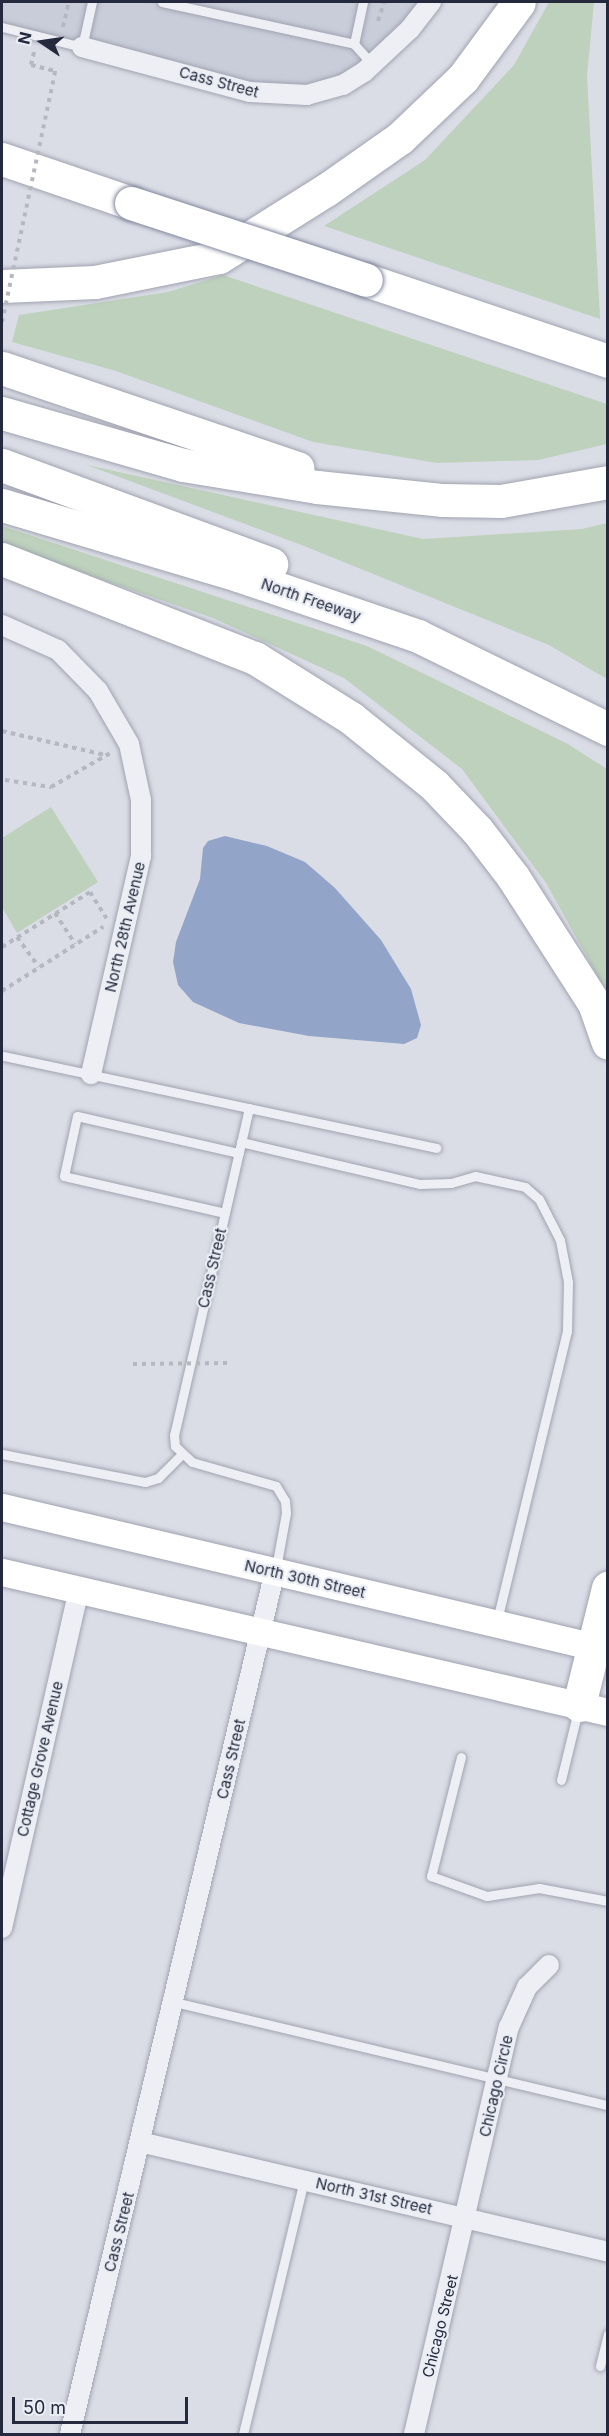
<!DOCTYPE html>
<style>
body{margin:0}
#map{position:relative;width:609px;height:2436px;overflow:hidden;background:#dbdde6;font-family:Inter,sans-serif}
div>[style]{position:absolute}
.built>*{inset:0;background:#c9ccd9}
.green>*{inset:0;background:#bdd1bc}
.water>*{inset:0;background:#93a4c9}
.path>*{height:4px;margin-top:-2px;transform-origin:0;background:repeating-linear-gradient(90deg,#b5b8c1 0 4.5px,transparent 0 9px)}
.roads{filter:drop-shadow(0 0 2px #a0a3b0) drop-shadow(0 0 2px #a0a3b0)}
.lane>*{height:9px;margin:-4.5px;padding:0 4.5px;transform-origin:4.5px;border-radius:4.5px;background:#eeeff5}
.street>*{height:20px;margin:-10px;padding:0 10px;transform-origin:10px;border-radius:10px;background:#eeeff5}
.secondary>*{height:27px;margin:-13.5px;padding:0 13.5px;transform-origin:13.5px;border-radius:13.5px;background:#fff}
.highway>*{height:33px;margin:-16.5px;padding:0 16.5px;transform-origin:16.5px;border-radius:16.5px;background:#fff}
.path-bridge>*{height:4px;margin-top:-2px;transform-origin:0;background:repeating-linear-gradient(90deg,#b5b8c1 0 4.5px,transparent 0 9px)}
.bridges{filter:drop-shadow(0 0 2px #82889e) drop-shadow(0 0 2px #82889e)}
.highway-bridge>*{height:33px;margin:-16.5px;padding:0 16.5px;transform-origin:16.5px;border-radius:16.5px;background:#fff}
span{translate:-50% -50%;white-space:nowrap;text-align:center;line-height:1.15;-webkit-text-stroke:4.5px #eaedf4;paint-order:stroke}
.street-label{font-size:15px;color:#24293d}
.frame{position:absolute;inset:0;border:3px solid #24293d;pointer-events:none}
.north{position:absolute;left:12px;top:12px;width:60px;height:60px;-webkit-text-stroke:4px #eaedf4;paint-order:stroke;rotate:283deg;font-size:16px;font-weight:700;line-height:24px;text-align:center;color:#24293d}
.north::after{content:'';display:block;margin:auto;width:21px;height:27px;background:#24293d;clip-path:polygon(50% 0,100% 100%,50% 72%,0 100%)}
.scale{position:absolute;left:12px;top:2397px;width:176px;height:27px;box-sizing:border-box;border:3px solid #24293d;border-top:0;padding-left:8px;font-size:18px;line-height:21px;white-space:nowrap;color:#24293d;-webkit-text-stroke:4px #eaedf4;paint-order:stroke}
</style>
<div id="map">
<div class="built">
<div style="clip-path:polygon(2px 2px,431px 2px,378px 58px,307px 95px,2px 33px)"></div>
</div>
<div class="green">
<div style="clip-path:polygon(549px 2px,594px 2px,587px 76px,600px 319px,324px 226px,425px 160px,514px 65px)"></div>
<div style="clip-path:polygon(223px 275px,607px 404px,607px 444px,538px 460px,437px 463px,313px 442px,116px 371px,12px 342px,19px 315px,168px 292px)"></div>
<div style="clip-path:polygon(87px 465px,423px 539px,582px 529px,607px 523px,607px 679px,549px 645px,304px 546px)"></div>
<div style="clip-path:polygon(2px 526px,367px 646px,568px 744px,607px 769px,607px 993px,546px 883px,462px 769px,344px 678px,213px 618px,2px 545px)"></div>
<div style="clip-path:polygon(51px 807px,98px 882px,17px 933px,2px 907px,2px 838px)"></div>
</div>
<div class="water">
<div style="clip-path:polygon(225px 836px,267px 846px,305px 862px,335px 888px,381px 940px,411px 989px,421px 1025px,417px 1038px,404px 1044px,309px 1036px,239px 1023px,193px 1002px,178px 985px,173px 962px,176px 942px,200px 879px,203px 848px,208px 841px)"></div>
</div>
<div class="path">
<div style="left:378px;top:21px;width:20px;rotate:-72deg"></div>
<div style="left:63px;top:27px;width:26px;rotate:-77deg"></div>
<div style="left:34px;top:52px;width:13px;rotate:103deg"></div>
<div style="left:31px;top:65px;width:25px;rotate:14deg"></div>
<div style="left:55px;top:71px;width:7px;rotate:98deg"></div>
<div style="left:2px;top:731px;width:106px;rotate:13.1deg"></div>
<div style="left:5px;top:780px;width:47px;rotate:8.7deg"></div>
<div style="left:51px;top:787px;width:70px;rotate:-29.8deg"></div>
<div style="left:55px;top:913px;width:37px;rotate:57deg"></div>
<div style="left:17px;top:937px;width:37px;rotate:54deg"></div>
<div style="left:2px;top:947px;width:104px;rotate:-32deg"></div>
<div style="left:90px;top:892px;width:31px;rotate:58deg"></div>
<div style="left:2px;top:991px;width:120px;rotate:-32.4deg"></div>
</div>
<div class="roads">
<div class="lane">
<div style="left:162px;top:2px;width:197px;rotate:12.3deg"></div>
<div style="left:354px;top:44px;width:27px;rotate:48deg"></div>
<div style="left:2px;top:27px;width:82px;rotate:14deg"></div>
<div style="left:82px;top:47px;width:46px;rotate:-77.5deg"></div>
<div style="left:354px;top:44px;width:43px;rotate:-77.9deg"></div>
<div style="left:4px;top:1056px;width:442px;rotate:12deg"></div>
<div style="left:249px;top:1108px;width:335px;rotate:102.9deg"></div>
<div style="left:174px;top:1435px;width:11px;rotate:85deg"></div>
<div style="left:175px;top:1446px;width:23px;rotate:43deg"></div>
<div style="left:192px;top:1462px;width:87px;rotate:15.9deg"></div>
<div style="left:276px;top:1486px;width:17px;rotate:59deg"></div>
<div style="left:285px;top:1501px;width:12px;rotate:85deg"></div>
<div style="left:286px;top:1513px;width:56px;rotate:100.3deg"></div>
<div style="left:241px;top:1142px;width:184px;rotate:13.2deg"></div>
<div style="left:420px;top:1184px;width:31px;rotate:-2deg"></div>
<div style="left:451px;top:1183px;width:25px;rotate:-16deg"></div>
<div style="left:475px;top:1176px;width:51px;rotate:12.4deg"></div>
<div style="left:525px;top:1187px;width:18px;rotate:41deg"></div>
<div style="left:539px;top:1199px;width:46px;rotate:62.9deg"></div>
<div style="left:560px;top:1240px;width:43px;rotate:79.2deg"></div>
<div style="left:568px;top:1282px;width:49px;rotate:91.2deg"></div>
<div style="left:567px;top:1331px;width:298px;rotate:103.6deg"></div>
<div style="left:225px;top:1213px;width:165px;rotate:-167.1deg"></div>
<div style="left:64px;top:1176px;width:61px;rotate:-77.8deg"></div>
<div style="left:77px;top:1116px;width:166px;rotate:12.9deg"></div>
<div style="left:2px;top:1454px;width:146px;rotate:11.1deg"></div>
<div style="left:145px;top:1482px;width:14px;rotate:-17deg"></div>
<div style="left:158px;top:1478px;width:33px;rotate:-45deg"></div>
<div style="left:461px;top:1757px;width:123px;rotate:104.1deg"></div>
<div style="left:431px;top:1876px;width:59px;rotate:19.7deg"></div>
<div style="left:487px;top:1896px;width:53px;rotate:-8.7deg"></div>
<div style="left:539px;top:1888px;width:70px;rotate:10.7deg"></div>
<div style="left:561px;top:1780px;width:72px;rotate:-76.3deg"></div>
<div style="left:174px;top:2002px;width:446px;rotate:13.4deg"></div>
<div style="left:600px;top:2366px;width:33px;rotate:-76deg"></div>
<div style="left:243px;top:2434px;width:261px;rotate:-76.5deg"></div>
</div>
<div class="street">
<div style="left:82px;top:47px;width:174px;rotate:15deg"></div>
<div style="left:250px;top:92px;width:57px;rotate:3deg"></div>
<div style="left:307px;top:95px;width:37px;rotate:-16deg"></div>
<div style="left:343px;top:85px;width:25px;rotate:-32deg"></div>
<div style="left:364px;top:72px;width:63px;rotate:-43.1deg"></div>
<div style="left:410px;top:29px;width:34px;rotate:-52deg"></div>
<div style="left:2px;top:625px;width:61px;rotate:24.1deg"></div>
<div style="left:58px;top:650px;width:57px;rotate:45.7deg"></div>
<div style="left:98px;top:691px;width:61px;rotate:59.7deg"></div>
<div style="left:129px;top:744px;width:57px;rotate:77.9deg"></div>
<div style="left:141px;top:800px;width:56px;rotate:90deg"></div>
<div style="left:141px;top:856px;width:224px;rotate:102.9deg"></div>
<div style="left:2px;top:1928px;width:347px;rotate:-77.2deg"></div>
<div style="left:140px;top:2142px;width:481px;rotate:13.2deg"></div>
<div style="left:70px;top:2434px;width:887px;rotate:-76.64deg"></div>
<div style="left:414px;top:2434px;width:418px;rotate:-76.9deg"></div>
<div style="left:509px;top:2027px;width:44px;rotate:-65.8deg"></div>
<div style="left:527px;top:1987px;width:31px;rotate:-45deg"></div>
</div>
<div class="secondary">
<div style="left:2px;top:1507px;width:623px;rotate:13.28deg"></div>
<div style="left:2px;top:1572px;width:622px;rotate:13.01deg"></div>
</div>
<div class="highway">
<div style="left:2px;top:159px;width:136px;rotate:18.8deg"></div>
<div style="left:366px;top:280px;width:255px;rotate:18.5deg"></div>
<div style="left:2px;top:286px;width:93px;rotate:-2.5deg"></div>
<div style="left:95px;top:282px;width:126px;rotate:-11.4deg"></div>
<div style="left:219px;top:257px;width:126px;rotate:-32.1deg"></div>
<div style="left:326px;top:190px;width:90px;rotate:-35.1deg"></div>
<div style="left:400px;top:138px;width:87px;rotate:-43.6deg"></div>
<div style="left:463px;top:78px;width:94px;rotate:-53.6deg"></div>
<div style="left:2px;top:368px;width:312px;rotate:18.7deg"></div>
<div style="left:2px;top:413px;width:188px;rotate:16deg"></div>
<div style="left:183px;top:465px;width:136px;rotate:9.3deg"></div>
<div style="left:317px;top:487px;width:127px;rotate:5.9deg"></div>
<div style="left:443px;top:500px;width:58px;rotate:1deg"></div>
<div style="left:501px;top:501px;width:109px;rotate:-10.1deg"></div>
<div style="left:2px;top:465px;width:287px;rotate:20.2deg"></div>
<div style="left:2px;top:505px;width:246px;rotate:16.5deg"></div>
<div style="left:238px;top:575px;width:190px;rotate:18.7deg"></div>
<div style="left:418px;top:636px;width:212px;rotate:26.1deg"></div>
<div style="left:2px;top:559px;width:272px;rotate:21.4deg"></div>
<div style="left:255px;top:658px;width:113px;rotate:32deg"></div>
<div style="left:351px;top:718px;width:107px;rotate:38.9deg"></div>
<div style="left:434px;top:785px;width:62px;rotate:46.3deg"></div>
<div style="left:477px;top:830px;width:59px;rotate:52.5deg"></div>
<div style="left:513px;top:877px;width:150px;rotate:57.3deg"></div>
<div style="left:594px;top:1003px;width:42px;rotate:70.7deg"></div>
<div style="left:579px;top:1705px;width:121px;rotate:-76.1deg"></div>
</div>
</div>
<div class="path-bridge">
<div style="left:2px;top:322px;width:249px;rotate:-78deg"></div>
<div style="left:133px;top:1364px;width:95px;rotate:-0.6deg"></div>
</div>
<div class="bridges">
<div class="highway-bridge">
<div style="left:131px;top:203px;width:247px;rotate:18.1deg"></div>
</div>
</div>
<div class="street-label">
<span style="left:219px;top:82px;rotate:15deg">Cass Street</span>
<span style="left:311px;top:600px;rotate:19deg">North Freeway</span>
<span style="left:125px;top:927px;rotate:-77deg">North 28th Avenue</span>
<span style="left:212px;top:1268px;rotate:-77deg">Cass Street</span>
<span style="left:305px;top:1579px;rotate:13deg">North 30th Street</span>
<span style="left:40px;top:1759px;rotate:-77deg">Cottage Grove Avenue</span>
<span style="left:231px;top:1759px;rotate:-77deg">Cass Street</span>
<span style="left:496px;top:2086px;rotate:-77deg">Chicago Circle</span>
<span style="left:374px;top:2196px;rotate:13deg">North 31st Street</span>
<span style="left:119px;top:2232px;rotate:-76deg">Cass Street</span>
<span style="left:440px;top:2326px;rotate:-76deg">Chicago Street</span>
</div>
<div class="frame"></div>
<div class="north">N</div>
<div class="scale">50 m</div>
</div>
